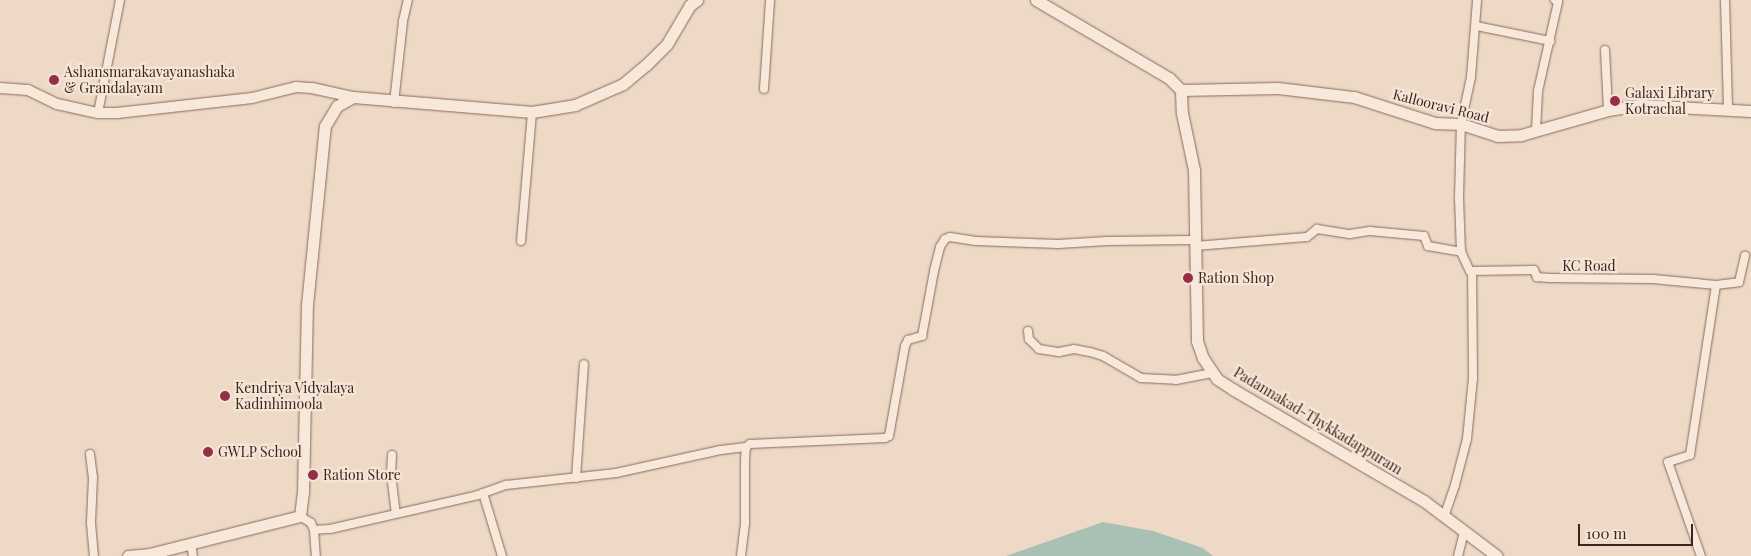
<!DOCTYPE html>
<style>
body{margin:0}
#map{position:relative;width:1751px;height:556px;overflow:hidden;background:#edd9c6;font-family:"Playfair Display",serif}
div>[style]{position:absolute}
.water>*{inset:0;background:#a8c1b4}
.roads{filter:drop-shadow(0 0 1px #886a5c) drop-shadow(0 0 1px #886a5c)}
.minor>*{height:8px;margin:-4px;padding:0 4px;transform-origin:4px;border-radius:4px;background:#f8e8da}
.tertiary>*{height:10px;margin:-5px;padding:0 5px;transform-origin:5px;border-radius:5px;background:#f8e8da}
.secondary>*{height:11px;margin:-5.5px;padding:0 5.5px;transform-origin:5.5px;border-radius:5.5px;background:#f8e8da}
.dots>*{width:14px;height:14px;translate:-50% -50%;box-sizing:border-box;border:2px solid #f5e5d6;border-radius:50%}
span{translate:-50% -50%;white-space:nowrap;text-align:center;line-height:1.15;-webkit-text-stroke:4.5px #f5e5d6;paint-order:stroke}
.poi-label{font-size:14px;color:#392620}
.left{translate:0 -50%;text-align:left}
.street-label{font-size:14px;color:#392620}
.scale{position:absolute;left:1578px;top:524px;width:115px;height:22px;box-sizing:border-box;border:2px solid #392620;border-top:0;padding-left:6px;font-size:15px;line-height:18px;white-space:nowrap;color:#392620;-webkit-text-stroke:4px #f5e5d6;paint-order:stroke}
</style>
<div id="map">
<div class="water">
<div style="clip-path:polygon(1103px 522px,1153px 531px,1203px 548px,1213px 556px,1006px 556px)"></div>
</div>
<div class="roads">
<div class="minor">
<div style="left:1725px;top:0;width:110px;rotate:88.4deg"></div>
<div style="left:1476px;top:26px;width:76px;rotate:11.5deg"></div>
<div style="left:1605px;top:50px;width:60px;rotate:87.1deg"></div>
<div style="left:764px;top:89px;width:89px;rotate:-86.1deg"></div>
<div style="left:394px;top:103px;width:82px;rotate:-83.7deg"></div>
<div style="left:403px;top:21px;width:22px;rotate:-77deg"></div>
<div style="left:98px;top:113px;width:115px;rotate:-79deg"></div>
<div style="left:1536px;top:130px;width:39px;rotate:-87deg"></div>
<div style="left:1538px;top:91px;width:91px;rotate:-77.3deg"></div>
<div style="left:1558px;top:2px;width:4px;rotate:-146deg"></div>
<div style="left:521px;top:241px;width:129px;rotate:-85.1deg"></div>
<div style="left:1195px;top:246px;width:112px;rotate:-4.6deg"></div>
<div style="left:1307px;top:237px;width:13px;rotate:-39deg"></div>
<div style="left:1317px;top:229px;width:33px;rotate:9deg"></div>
<div style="left:1350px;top:234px;width:20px;rotate:-9deg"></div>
<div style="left:1370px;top:231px;width:54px;rotate:5.3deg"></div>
<div style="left:1424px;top:236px;width:11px;rotate:68deg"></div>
<div style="left:1428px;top:246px;width:34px;rotate:10deg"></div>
<div style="left:1461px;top:252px;width:21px;rotate:65deg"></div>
<div style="left:1470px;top:271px;width:64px;rotate:-0.9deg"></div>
<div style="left:1534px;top:270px;width:8px;rotate:67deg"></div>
<div style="left:1537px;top:277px;width:12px;rotate:5deg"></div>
<div style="left:1549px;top:278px;width:104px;rotate:0.6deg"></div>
<div style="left:1653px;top:279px;width:63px;rotate:5.4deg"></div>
<div style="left:1716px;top:285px;width:172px;rotate:98.7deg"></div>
<div style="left:1690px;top:455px;width:23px;rotate:162deg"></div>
<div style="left:1668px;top:462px;width:100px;rotate:70.7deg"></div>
<div style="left:1461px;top:252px;width:54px;rotate:-92.1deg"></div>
<div style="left:1459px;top:198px;width:74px;rotate:-88.5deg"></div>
<div style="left:1461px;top:124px;width:48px;rotate:-78deg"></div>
<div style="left:1471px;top:77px;width:77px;rotate:-85.5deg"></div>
<div style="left:1716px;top:285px;width:23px;rotate:-7deg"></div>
<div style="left:1739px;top:282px;width:27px;rotate:-77deg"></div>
<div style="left:1028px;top:331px;width:8px;rotate:83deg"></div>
<div style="left:1029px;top:339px;width:14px;rotate:45deg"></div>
<div style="left:1039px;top:349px;width:20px;rotate:9deg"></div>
<div style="left:1059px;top:352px;width:15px;rotate:-11deg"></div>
<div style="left:1074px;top:349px;width:16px;rotate:11deg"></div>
<div style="left:1090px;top:352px;width:14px;rotate:17deg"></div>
<div style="left:1103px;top:356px;width:44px;rotate:30.1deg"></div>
<div style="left:1141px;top:378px;width:35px;rotate:3deg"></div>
<div style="left:1176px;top:380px;width:38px;rotate:-11deg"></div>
<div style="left:90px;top:454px;width:23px;rotate:83deg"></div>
<div style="left:93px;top:477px;width:46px;rotate:92.5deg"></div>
<div style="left:91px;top:523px;width:33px;rotate:85deg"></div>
<div style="left:392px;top:455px;width:19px;rotate:93deg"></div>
<div style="left:391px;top:474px;width:39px;rotate:83deg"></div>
<div style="left:576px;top:478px;width:114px;rotate:-86deg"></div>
<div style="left:483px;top:493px;width:66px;rotate:73.2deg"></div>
<div style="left:300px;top:516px;width:13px;rotate:32deg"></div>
<div style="left:311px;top:523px;width:8px;rotate:67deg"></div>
<div style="left:314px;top:530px;width:16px;rotate:-4deg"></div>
<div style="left:330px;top:529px;width:152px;rotate:-12.9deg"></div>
<div style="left:478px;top:495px;width:30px;rotate:-20deg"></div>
<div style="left:506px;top:485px;width:111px;rotate:-6.2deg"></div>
<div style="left:616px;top:473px;width:107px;rotate:-12.4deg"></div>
<div style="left:721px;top:450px;width:25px;rotate:-7deg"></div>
<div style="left:1444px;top:517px;width:34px;rotate:-71deg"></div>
<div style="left:1455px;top:485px;width:48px;rotate:-75.4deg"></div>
<div style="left:1467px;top:439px;width:61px;rotate:-84.4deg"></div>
<div style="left:1473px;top:378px;width:107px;rotate:-90.5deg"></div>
<div style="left:314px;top:530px;width:26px;rotate:86deg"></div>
<div style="left:191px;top:544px;width:12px;rotate:81deg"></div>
<div style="left:741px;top:556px;width:34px;rotate:-83deg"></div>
<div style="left:745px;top:522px;width:62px;rotate:-90deg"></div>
<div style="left:745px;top:460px;width:13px;rotate:-86deg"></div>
<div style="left:746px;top:447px;width:5px;rotate:-37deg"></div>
<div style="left:750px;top:444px;width:135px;rotate:-2.5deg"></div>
<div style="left:885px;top:438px;width:4px;rotate:-27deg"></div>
<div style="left:889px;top:436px;width:91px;rotate:-79.9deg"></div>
<div style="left:905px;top:346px;width:7px;rotate:-63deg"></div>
<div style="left:908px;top:340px;width:15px;rotate:-16deg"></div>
<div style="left:922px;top:336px;width:66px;rotate:-79.5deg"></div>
<div style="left:934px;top:271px;width:25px;rotate:-76deg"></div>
<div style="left:940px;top:247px;width:9px;rotate:-58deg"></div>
<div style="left:945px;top:239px;width:5px;rotate:-22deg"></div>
<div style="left:950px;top:237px;width:26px;rotate:9deg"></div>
<div style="left:976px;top:241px;width:82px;rotate:2.1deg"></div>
<div style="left:1058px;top:244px;width:49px;rotate:-3.5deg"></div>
<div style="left:1107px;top:241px;width:87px;rotate:-0.7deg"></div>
<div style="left:1458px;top:556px;width:25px;rotate:-76deg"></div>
</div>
<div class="tertiary">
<div style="left:0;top:88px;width:28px;rotate:4deg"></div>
<div style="left:28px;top:90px;width:32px;rotate:26deg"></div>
<div style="left:57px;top:104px;width:42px;rotate:12.4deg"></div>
<div style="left:98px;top:113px;width:19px"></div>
<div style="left:117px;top:113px;width:136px;rotate:-6.3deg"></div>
<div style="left:252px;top:98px;width:45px;rotate:-14deg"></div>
<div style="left:296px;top:87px;width:16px;rotate:4deg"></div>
<div style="left:312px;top:88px;width:42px;rotate:12.4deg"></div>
</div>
<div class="secondary">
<div style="left:1036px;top:0;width:154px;rotate:30.4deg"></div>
<div style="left:1169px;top:78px;width:17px;rotate:45deg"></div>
<div style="left:1181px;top:90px;width:23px;rotate:88deg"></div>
<div style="left:1182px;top:113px;width:58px;rotate:78.1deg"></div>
<div style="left:1194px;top:170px;width:171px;rotate:89deg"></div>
<div style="left:1197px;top:341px;width:18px;rotate:71deg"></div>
<div style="left:1203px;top:358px;width:25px;rotate:56deg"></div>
<div style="left:1217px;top:379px;width:20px;rotate:33deg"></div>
<div style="left:1234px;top:390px;width:220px;rotate:30.3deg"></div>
<div style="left:1424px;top:501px;width:91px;rotate:37deg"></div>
<div style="left:1181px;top:90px;width:97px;rotate:-1.2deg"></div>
<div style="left:1278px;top:88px;width:77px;rotate:6.8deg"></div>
<div style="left:1354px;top:97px;width:85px;rotate:17.8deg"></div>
<div style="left:1435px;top:123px;width:26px;rotate:2deg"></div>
<div style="left:1461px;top:124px;width:38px;rotate:18deg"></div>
<div style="left:1497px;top:136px;width:24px;rotate:-2deg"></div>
<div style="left:1521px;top:135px;width:91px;rotate:-16deg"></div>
<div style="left:1608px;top:110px;width:32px;rotate:-9deg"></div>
<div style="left:1640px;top:105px;width:111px;rotate:3.1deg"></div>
<div style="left:128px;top:556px;width:21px;rotate:-5deg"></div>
<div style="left:149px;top:554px;width:156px;rotate:-14.1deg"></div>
<div style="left:300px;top:516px;width:23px;rotate:-83deg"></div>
<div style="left:303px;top:493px;width:188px;rotate:-88.8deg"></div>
<div style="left:307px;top:305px;width:180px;rotate:-84.3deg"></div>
<div style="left:325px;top:126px;width:23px;rotate:-59deg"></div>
<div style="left:337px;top:106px;width:18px;rotate:-29deg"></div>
<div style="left:353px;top:97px;width:180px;rotate:4.8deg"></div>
<div style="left:532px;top:112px;width:44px;rotate:-9.2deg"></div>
<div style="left:575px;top:105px;width:52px;rotate:-23.6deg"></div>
<div style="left:623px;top:84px;width:30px;rotate:-40deg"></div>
<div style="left:646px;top:65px;width:30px;rotate:-45deg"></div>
<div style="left:667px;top:44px;width:45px;rotate:-59.5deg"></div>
<div style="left:690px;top:5px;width:9px;rotate:-36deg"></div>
</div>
</div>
<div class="dots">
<div style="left:54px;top:80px;background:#952e46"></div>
<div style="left:1615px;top:101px;background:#952e46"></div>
<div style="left:1188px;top:278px;background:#952e46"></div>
<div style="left:225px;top:396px;background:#952e46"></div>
<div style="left:208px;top:452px;background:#952e46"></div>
<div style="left:313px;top:475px;background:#952e46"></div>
</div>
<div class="poi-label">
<span class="left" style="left:64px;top:80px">Ashansmarakavayanashaka<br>&amp; Grandalayam</span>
<span class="left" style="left:1625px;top:101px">Galaxi Library<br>Kotrachal</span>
<span class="left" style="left:1198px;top:278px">Ration Shop</span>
<span class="left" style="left:235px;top:396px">Kendriya Vidyalaya<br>Kadinhimoola</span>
<span class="left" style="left:218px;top:452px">GWLP School</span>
<span class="left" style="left:323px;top:475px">Ration Store</span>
</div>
<div class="street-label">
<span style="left:1441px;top:106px;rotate:14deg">Kallooravi Road</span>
<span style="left:1589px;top:266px">KC Road</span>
<span style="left:1318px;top:421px;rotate:31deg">Padannakad-Thykkadappuram</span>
</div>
<div class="scale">100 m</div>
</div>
